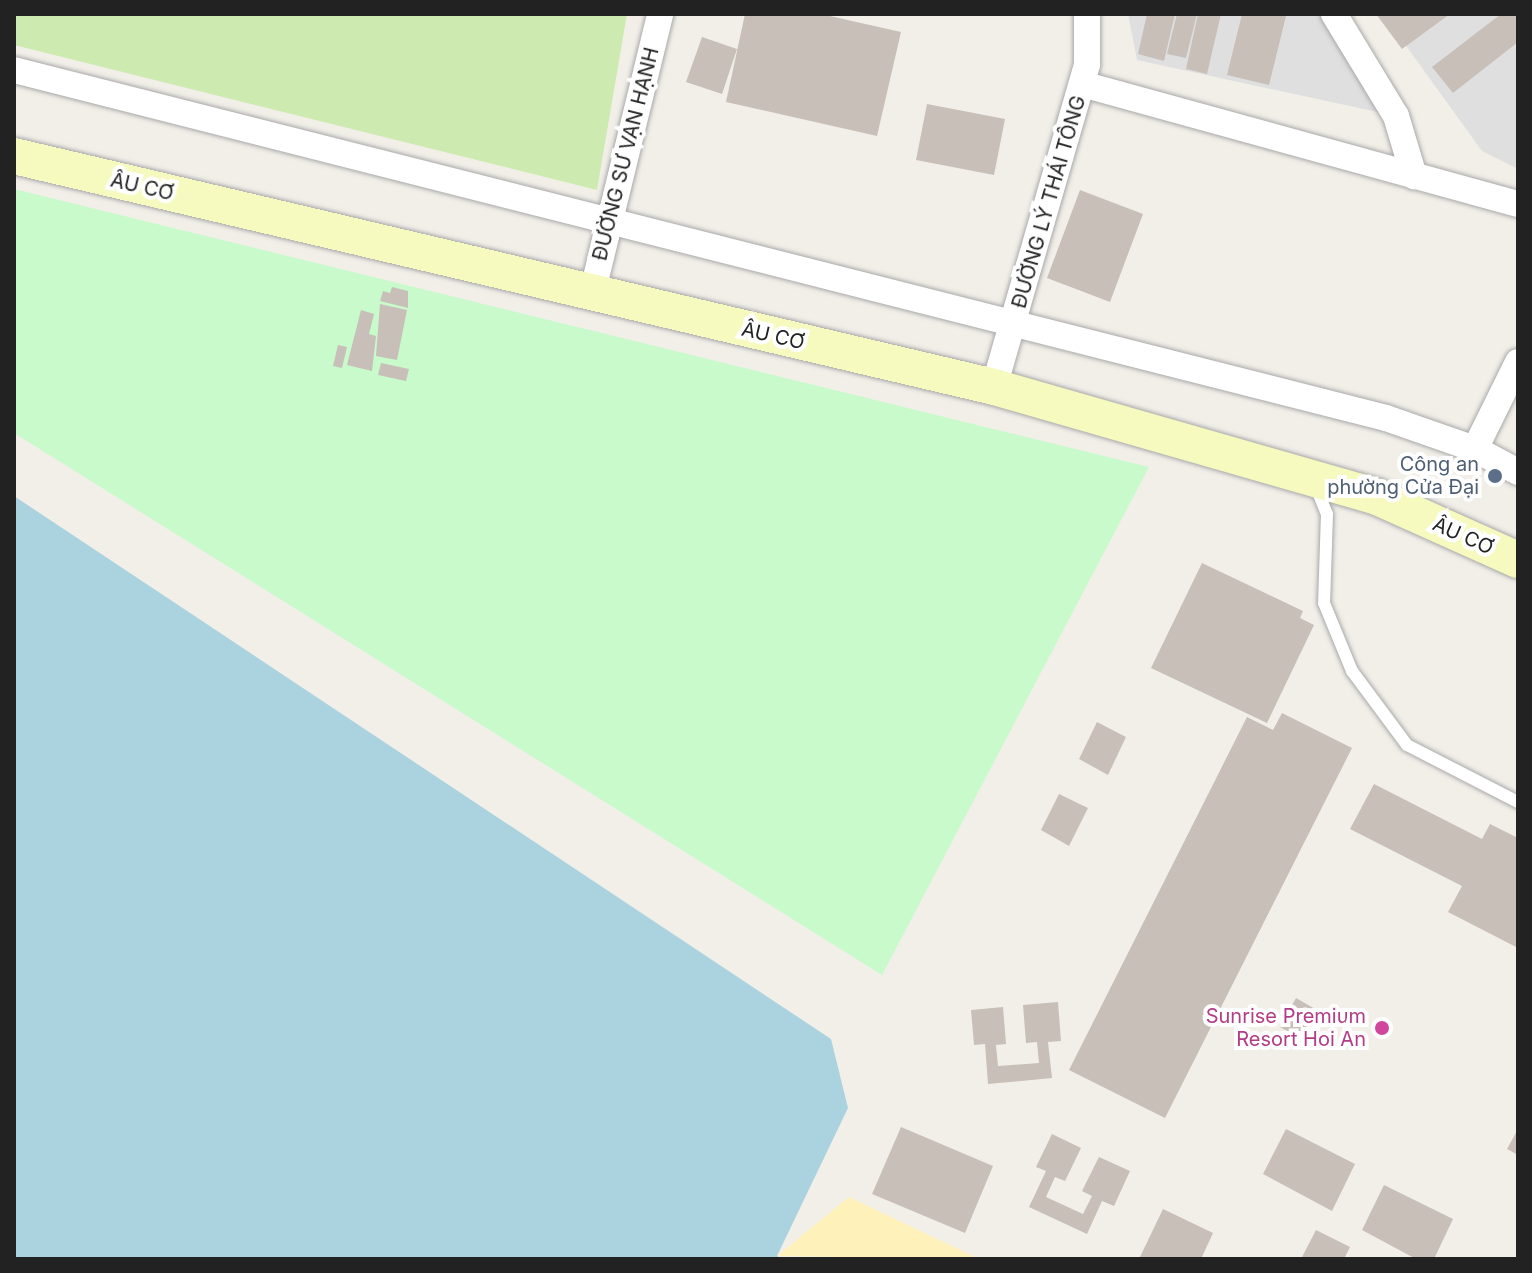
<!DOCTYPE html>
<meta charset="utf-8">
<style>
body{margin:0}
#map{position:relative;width:1532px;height:1273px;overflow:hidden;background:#f2efe9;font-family:Inter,sans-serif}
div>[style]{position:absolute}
.residential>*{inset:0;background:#e0dfdf}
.grass>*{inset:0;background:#cdebb0}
.sand>*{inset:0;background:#fff1ba}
.park>*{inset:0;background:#c8facc}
.water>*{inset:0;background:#aad3df}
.building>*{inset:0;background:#c7bfb8}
.roads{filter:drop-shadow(0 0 2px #a9a9a9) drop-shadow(0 0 2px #a9a9a9)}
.service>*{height:12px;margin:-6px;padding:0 6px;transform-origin:6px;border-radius:6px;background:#fff}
.minor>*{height:26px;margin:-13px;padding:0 13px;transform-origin:13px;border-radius:13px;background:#fff}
.secondary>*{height:36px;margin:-18px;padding:0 18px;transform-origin:18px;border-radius:18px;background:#f7fabf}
.dots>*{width:22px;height:22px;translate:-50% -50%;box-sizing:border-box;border:4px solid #fff;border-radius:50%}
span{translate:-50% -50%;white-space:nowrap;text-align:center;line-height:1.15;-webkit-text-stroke:8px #fff;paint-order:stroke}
.street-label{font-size:20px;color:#222}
.service-label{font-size:20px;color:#4e5e75}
.right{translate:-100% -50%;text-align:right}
.hotel-label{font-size:20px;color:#b23c85}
.frame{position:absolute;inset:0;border:16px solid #222;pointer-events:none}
</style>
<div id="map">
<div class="residential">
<div style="clip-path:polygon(1128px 14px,1328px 14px,1396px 116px,1137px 60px)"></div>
<div style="clip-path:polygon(1383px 14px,1518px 14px,1518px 169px,1482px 151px)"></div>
</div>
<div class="grass">
<div style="clip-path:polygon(14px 14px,627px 14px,597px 190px,14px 45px)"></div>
</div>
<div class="sand">
<div style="clip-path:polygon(849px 1197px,979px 1259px,777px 1256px)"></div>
</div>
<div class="park">
<div style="clip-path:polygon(14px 189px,1149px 467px,882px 975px,14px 433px)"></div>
</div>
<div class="water">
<div style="clip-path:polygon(14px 496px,831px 1039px,848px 1108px,777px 1256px,782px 1259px,14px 1259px)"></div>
</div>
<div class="building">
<div style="clip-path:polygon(745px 14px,821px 14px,901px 32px,877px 136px,726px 102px)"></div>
<div style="clip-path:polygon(1147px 14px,1175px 14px,1164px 61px,1138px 54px)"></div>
<div style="clip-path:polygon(1177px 14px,1197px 14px,1186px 58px,1167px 54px)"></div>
<div style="clip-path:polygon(1198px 14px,1221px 14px,1207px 74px,1186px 69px)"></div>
<div style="clip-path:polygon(1242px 14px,1286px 16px,1269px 85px,1227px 75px)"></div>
<div style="clip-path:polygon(1376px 14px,1450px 14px,1402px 49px)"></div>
<div style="clip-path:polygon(1501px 14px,1518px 14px,1518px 42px,1453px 93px,1432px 67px)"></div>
<div style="clip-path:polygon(702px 37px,737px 49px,722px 94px,686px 82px)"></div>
<div style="clip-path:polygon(927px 104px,1005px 119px,994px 175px,916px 160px)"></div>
<div style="clip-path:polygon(1080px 190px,1143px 214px,1110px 302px,1047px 278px)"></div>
<div style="clip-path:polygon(392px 287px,408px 291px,408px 308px,380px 301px,383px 291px,390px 293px)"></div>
<div style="clip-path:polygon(380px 304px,407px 310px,397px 360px,376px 356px)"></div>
<div style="clip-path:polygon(361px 310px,374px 314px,369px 334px,376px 336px,372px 371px,347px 365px)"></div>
<div style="clip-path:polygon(338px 345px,347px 347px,342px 368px,333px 366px)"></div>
<div style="clip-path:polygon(381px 363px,409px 369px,406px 381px,378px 375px)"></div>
<div style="clip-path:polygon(1202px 563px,1303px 611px,1300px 618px,1314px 625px,1267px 723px,1151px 668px)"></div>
<div style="clip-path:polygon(1282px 713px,1352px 748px,1165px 1118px,1069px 1070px,1247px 717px,1273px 730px)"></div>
<div style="clip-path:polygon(1097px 722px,1126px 737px,1108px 775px,1079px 759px)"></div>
<div style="clip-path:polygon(1374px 784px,1482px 839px,1490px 824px,1518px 838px,1518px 948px,1448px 912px,1462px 886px,1350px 829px)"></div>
<div style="clip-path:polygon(1059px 794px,1088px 808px,1069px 846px,1041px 830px)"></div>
<div style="clip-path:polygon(1296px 998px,1322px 1013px,1306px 1041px,1280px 1027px)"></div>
<div style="clip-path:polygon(1058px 1002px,1061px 1041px,1048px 1042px,1052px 1078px,988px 1084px,985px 1044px,974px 1045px,971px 1010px,1003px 1007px,1006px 1044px,996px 1045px,998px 1066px,1039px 1063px,1037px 1042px,1026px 1043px,1023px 1005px)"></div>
<div style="clip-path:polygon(901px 1127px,993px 1166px,965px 1233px,872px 1194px)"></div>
<div style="clip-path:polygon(1286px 1129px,1355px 1164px,1332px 1211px,1263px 1174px)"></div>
<div style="clip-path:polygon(1518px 1129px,1518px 1155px,1507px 1149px)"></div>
<div style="clip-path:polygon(1052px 1134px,1081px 1148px,1065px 1181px,1055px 1177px,1046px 1197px,1083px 1214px,1092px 1196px,1082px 1191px,1099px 1157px,1130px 1171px,1114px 1206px,1102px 1201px,1087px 1234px,1029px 1207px,1046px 1171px,1036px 1167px)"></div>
<div style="clip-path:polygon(1384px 1185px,1453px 1219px,1434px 1259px,1416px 1259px,1362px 1230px)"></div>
<div style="clip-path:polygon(1163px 1209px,1213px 1233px,1201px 1259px,1139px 1259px)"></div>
<div style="clip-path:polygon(1316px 1230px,1350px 1247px,1344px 1259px,1301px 1259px)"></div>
</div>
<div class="roads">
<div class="service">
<div style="left:1316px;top:487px;width:29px;rotate:68deg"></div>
<div style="left:1327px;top:514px;width:89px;rotate:91.9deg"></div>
<div style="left:1324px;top:603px;width:74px;rotate:67.6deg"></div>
<div style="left:1352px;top:671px;width:92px;rotate:53.4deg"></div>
<div style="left:1407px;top:745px;width:125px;rotate:27.2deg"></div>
</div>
<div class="minor">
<div style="left:1334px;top:14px;width:119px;rotate:58.7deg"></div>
<div style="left:1396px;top:116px;width:63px;rotate:73.3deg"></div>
<div style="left:14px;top:70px;width:1415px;rotate:14.23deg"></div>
<div style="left:1386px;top:418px;width:94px;rotate:19.2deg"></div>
<div style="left:1475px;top:449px;width:49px;rotate:28.1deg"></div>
<div style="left:1082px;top:84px;width:452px;rotate:15.4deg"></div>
<div style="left:592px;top:294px;width:288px;rotate:-76.3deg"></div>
<div style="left:994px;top:387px;width:336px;rotate:-73.9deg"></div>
<div style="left:1087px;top:64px;width:50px;rotate:-90deg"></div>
<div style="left:1475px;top:449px;width:97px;rotate:-63.7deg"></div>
</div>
<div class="secondary">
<div style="left:14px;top:156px;width:1007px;rotate:13.26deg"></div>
<div style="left:994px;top:387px;width:398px;rotate:16deg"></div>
<div style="left:1377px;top:497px;width:154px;rotate:24.1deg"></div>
</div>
</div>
<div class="dots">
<div style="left:1495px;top:476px;background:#5c6f8a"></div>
<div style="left:1382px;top:1028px;background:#d1479c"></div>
</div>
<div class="street-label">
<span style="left:626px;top:154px;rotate:-76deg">ĐƯỜNG SƯ VẠN HẠNH</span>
<span style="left:142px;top:187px;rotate:13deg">ÂU CƠ</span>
<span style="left:1049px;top:202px;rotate:-74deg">ĐƯỜNG LÝ THÁI TÔNG</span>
<span style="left:773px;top:336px;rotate:13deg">ÂU CƠ</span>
<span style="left:1463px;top:536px;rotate:24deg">ÂU CƠ</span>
</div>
<div class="service-label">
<span class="right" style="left:1479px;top:476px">Công an<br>phường Cửa Đại</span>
</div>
<div class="hotel-label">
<span class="right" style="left:1366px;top:1028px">Sunrise Premium<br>Resort Hoi An</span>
</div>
<div class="frame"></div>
</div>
